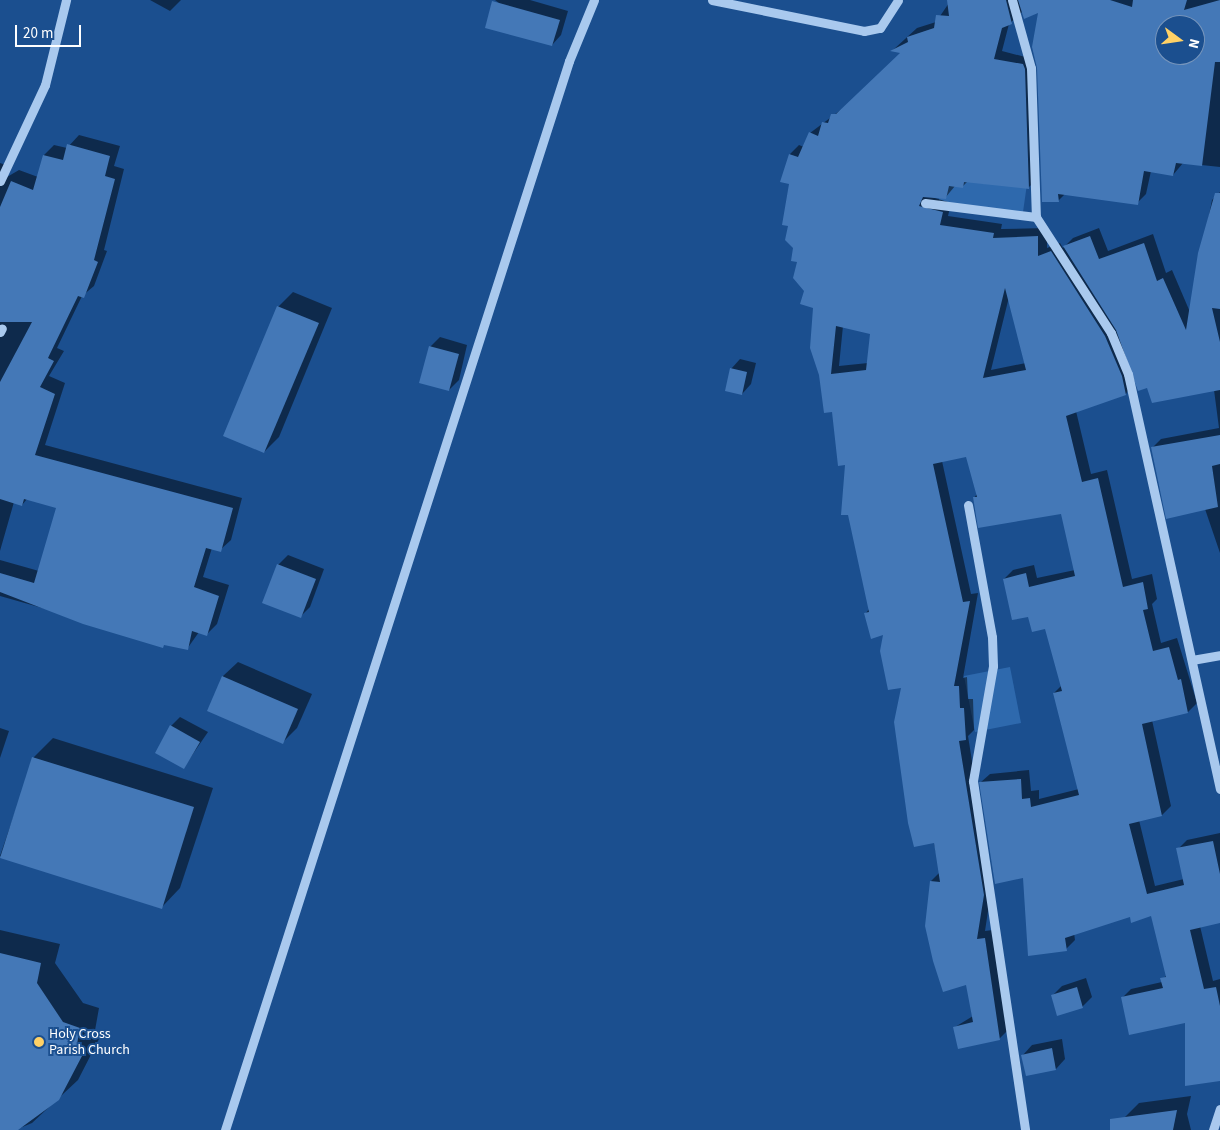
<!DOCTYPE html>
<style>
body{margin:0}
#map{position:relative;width:1220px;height:1130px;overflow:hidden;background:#1b4f8f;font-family:"Source Sans 3",sans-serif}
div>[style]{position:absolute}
.green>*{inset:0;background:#2e69ad}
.shadow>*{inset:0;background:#0007}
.building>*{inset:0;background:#4478b7}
.minor>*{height:9px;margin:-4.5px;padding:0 4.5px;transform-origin:4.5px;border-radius:4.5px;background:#a9c9ee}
.dots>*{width:14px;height:14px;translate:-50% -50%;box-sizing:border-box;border:2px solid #1b4f8f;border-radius:50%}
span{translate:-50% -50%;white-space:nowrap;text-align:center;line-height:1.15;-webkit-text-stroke:4px #1b4f8f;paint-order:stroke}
.poi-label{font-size:14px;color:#fff}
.left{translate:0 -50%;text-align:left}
.north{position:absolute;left:1155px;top:15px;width:50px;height:50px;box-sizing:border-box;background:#1b4f8f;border:1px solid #7695bc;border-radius:50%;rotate:104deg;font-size:14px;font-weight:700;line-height:20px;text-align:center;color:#fff}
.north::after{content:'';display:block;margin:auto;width:18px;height:22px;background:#ffd166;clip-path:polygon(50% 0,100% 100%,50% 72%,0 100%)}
.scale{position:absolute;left:15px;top:25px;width:66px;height:22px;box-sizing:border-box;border:2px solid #fff;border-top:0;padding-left:6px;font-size:15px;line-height:18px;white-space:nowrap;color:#fff;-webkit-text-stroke:4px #1b4f8f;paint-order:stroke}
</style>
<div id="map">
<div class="green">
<div style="clip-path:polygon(942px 173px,1027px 184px,1022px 219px,938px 208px)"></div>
<div style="clip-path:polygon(1010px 667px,1021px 723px,975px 732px,964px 676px)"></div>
</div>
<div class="shadow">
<div style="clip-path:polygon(150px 0,181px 0,170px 11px)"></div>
<div style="clip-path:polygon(495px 0,530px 0,568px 11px,561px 35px,552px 45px)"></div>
<div style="clip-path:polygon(evenodd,951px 0,1220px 0,1220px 167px,1183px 163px,1173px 175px,1151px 171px,1146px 194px,1137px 203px,1066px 193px,1058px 201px,1039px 11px,1022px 12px,1009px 24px,1002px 51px,1033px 59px,1037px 179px,1028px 188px,968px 181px,962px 187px,955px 186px,945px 198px,929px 196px,951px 203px,948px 216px,1002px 224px,1001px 229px,1047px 228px,1047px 248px,1060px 243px,1063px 248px,1073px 238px,1099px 228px,1108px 251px,1153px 234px,1166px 273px,1172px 270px,1190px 312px,1212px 200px,1220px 192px,1220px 553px,1205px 509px,1152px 448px,1161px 439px,1219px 428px,1214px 390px,1148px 386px,1135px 378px,1126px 394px,1076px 411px,1091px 474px,1107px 470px,1132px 579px,1152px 574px,1157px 599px,1152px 604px,1161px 643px,1177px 638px,1197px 703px,1188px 712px,1152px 720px,1171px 806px,1162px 815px,1139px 820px,1155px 886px,1184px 879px,1178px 849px,1187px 840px,1220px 833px,1220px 922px,1200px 926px,1213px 981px,1220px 979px,1220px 1080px,1187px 1022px,1122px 998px,1131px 989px,1162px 982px,1167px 974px,1152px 915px,1131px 916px,1074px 933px,1075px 940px,1066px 949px,1025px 876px,981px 782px,990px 774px,1029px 770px,1031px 791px,1039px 790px,1039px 799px,1079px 789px,1054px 693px,1062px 685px,1046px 627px,1029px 615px,1004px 579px,1013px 570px,1034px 565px,1037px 578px,1075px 570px,1062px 513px,974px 498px,977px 494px,967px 456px,942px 461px,971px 594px,978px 593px,963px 678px,967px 677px,968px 699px,973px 699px,974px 730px,968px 736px,992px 885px,985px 931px,993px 930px,1008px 1030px,999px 1039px,955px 1027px,973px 1016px,967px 983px,931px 881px,940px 872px,902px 686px,885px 633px,866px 613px,869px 609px,847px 463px,815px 307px,805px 290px,789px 225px,790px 183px,782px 181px,790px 154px,799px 145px,804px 147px,810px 133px,846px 106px,902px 53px,893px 50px,917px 28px,936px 22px,951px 0,1165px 25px,1195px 25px,1195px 55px,1165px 55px,1165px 25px,951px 0,1009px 297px,1026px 363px,991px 370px,1009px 297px,951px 0,843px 326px,872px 333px,868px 363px,839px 366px,843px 326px)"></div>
<div style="clip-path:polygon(79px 135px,120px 146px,114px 166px,124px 169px,104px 250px,107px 251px,94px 286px,82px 296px,57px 348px,64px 351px,49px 376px,65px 383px,45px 445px,242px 498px,231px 540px,220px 550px,212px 548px,203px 577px,229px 585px,217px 624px,206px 635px,199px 632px,187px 649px,0 596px,0 560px,39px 571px,58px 507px,27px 499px,22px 505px,14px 502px,0 551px,0 163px,6px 165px,7px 177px,19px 170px,38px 177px,44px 155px,54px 145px,67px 148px)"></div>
<div style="clip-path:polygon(293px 292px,332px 308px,279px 437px,264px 452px,225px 435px,278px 307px)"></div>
<div style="clip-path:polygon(440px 337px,467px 345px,459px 380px,449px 390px,430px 347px)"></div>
<div style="clip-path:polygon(740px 359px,756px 363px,751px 384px,742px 394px,731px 369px)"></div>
<div style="clip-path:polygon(288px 555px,324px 569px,310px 607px,300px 617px,278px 565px)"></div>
<div style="clip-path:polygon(238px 662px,312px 694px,297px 728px,282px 743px,209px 711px,223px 676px)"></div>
<div style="clip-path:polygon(180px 717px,208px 732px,184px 767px,171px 726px)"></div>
<div style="clip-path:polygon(0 728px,9px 731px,0 758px)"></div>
<div style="clip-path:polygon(53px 738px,213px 788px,180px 888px,161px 908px,0 856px,34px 757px)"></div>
<div style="clip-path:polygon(0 930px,60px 944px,55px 963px,83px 1003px,99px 1008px,94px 1036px,100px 1037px,78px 1080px,32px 1123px,15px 1130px,0 1130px)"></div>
<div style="clip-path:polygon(1086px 978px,1092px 997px,1082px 1007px,1052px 996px,1062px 986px)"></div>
<div style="clip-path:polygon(1062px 1039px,1065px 1059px,1056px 1069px,1027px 1074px,1023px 1055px,1032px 1045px)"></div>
<div style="clip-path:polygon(1191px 1096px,1187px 1114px,1191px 1130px,1125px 1130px,1124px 1118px,1139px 1103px)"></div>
</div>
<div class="building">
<div style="clip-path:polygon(evenodd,947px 0,1006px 0,1012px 24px,1002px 28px,994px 59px,1023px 64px,1025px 69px,1029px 189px,964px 182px,963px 188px,949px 186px,946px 199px,923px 197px,919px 206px,943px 212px,940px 225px,994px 233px,993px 238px,1038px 236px,1038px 256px,1051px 251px,1105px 336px,1122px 376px,1126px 395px,1066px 416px,1082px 482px,1098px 478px,1123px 587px,1143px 582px,1148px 609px,1143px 610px,1153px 651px,1169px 647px,1178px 680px,1181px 679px,1188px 713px,1142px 724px,1162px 816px,1129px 824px,1147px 894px,1184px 885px,1176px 848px,1213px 841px,1220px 874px,1220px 923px,1190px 930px,1204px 989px,1216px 987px,1220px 1006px,1220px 1081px,1185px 1086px,1185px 1023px,1129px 1035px,1121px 997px,1163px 988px,1160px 978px,1166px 977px,1151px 916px,1131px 923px,1130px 917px,1065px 938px,1067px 951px,1028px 956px,1023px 878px,995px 884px,979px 782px,1021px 779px,1022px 799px,1030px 798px,1031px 807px,1079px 795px,1053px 693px,1062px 691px,1045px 629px,1032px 632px,1028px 617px,1012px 620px,1003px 579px,1026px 573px,1029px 587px,1075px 576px,1061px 514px,978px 528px,973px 497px,977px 497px,966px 457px,933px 464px,963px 602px,970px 601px,954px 686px,959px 686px,960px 708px,964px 708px,966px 740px,959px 741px,984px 895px,977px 939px,985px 938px,1000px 1040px,958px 1049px,953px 1027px,973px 1022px,966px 985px,943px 992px,933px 961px,925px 926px,930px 881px,940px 882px,934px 843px,914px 847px,908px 823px,894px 722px,901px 688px,888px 690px,880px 651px,883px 635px,871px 639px,864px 613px,869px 612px,848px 515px,841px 515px,845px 465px,838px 466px,832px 412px,824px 413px,819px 375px,810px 348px,813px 308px,800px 304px,804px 291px,793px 278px,797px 262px,791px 261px,793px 248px,785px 240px,788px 226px,782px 225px,789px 184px,780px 182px,789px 154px,798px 157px,809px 132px,818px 136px,822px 122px,828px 123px,831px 114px,836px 114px,900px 53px,890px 51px,908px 42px,907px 37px,934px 28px,936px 15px,949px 16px,947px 0,1005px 288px,1026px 370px,983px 378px,1005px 288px,947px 0,836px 326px,870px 334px,866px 370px,831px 374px,836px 326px)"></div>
<div style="clip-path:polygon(evenodd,1018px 0,1110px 0,1132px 7px,1133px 0,1187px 0,1184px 10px,1220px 0,1220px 62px,1215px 62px,1202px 166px,1176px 163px,1173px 176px,1144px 171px,1138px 205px,1058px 194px,1059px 202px,1042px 202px,1037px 68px,1032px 47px,1038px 13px,1024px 19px,1018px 0,1165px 25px,1195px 25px,1195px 55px,1165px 55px,1165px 25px)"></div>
<div style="clip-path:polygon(492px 1px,560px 20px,552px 46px,485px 28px)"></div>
<div style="clip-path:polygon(67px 144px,110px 156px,105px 176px,115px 179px,94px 260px,98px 262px,84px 298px,78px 296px,48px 358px,54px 361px,40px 387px,55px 394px,35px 455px,233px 508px,221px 552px,206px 548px,194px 587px,219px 596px,207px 636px,192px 631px,188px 650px,164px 645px,163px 648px,83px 624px,0 592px,0 573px,34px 583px,56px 508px,24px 499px,22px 506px,0 499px,0 382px,32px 322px,0 322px,0 207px,11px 181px,33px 190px,43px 155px,63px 160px)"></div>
<div style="clip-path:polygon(1215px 193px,1220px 193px,1220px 309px,1212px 308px,1220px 342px,1220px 390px,1152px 403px,1147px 388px,1138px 391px,1116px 330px,1063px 246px,1090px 236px,1099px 259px,1144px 243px,1157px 281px,1163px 278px,1186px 330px,1198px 253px)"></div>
<div style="clip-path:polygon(277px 306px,319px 323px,264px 453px,223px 436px)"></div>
<div style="clip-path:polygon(429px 346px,459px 354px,449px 391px,419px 383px)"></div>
<div style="clip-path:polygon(730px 368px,747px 372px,742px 395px,725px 391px)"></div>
<div style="clip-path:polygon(1220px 435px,1220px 464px,1212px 466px,1218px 507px,1166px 519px,1151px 447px)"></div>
<div style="clip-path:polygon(277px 564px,316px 579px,301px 618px,262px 603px)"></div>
<div style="clip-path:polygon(222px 676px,298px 709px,283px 744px,207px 711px)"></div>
<div style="clip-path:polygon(170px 725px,200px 742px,184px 769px,155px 753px)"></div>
<div style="clip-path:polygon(32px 757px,194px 807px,162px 909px,0 858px)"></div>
<div style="clip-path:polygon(0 953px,41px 963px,37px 983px,63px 1022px,80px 1028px,75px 1055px,82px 1056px,59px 1100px,18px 1130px,0 1130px)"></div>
<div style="clip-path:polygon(1077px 987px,1083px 1008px,1057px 1016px,1051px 995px)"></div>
<div style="clip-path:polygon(1052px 1048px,1056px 1070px,1026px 1076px,1021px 1055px)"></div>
<div style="clip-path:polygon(1177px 1110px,1173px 1130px,1110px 1130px,1110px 1119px)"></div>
</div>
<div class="minor">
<div style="left:712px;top:0;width:155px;rotate:11.5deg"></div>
<div style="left:864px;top:31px;width:16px;rotate:-11deg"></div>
<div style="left:880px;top:28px;width:33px;rotate:-57deg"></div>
<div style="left:1012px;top:0;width:71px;rotate:74.4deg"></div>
<div style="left:1031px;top:68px;width:149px;rotate:88.1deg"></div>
<div style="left:1036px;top:217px;width:138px;rotate:57.1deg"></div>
<div style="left:1111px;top:333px;width:44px;rotate:67.5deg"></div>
<div style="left:1128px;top:374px;width:425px;rotate:77.5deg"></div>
<div style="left:0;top:181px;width:106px;rotate:-64.9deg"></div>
<div style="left:45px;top:85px;width:88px;rotate:-76.1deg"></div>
<div style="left:925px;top:203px;width:112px;rotate:7.2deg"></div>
<div style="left:0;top:332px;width:4px;rotate:-63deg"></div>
<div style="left:968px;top:505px;width:134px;rotate:79.7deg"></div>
<div style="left:992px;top:637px;width:29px;rotate:88deg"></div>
<div style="left:993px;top:666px;width:117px;rotate:99.9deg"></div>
<div style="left:973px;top:781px;width:353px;rotate:81.5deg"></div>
<div style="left:1192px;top:660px;width:28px;rotate:-10deg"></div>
<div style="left:225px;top:1130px;width:1123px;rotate:-72.16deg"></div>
<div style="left:569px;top:61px;width:66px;rotate:-67.7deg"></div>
<div style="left:1213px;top:1130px;width:22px;rotate:-72deg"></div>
</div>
<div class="dots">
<div style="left:39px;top:1042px;background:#ffd166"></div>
</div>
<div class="poi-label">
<span class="left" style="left:49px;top:1042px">Holy Cross<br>Parish Church</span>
</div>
<div class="north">N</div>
<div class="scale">20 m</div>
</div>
